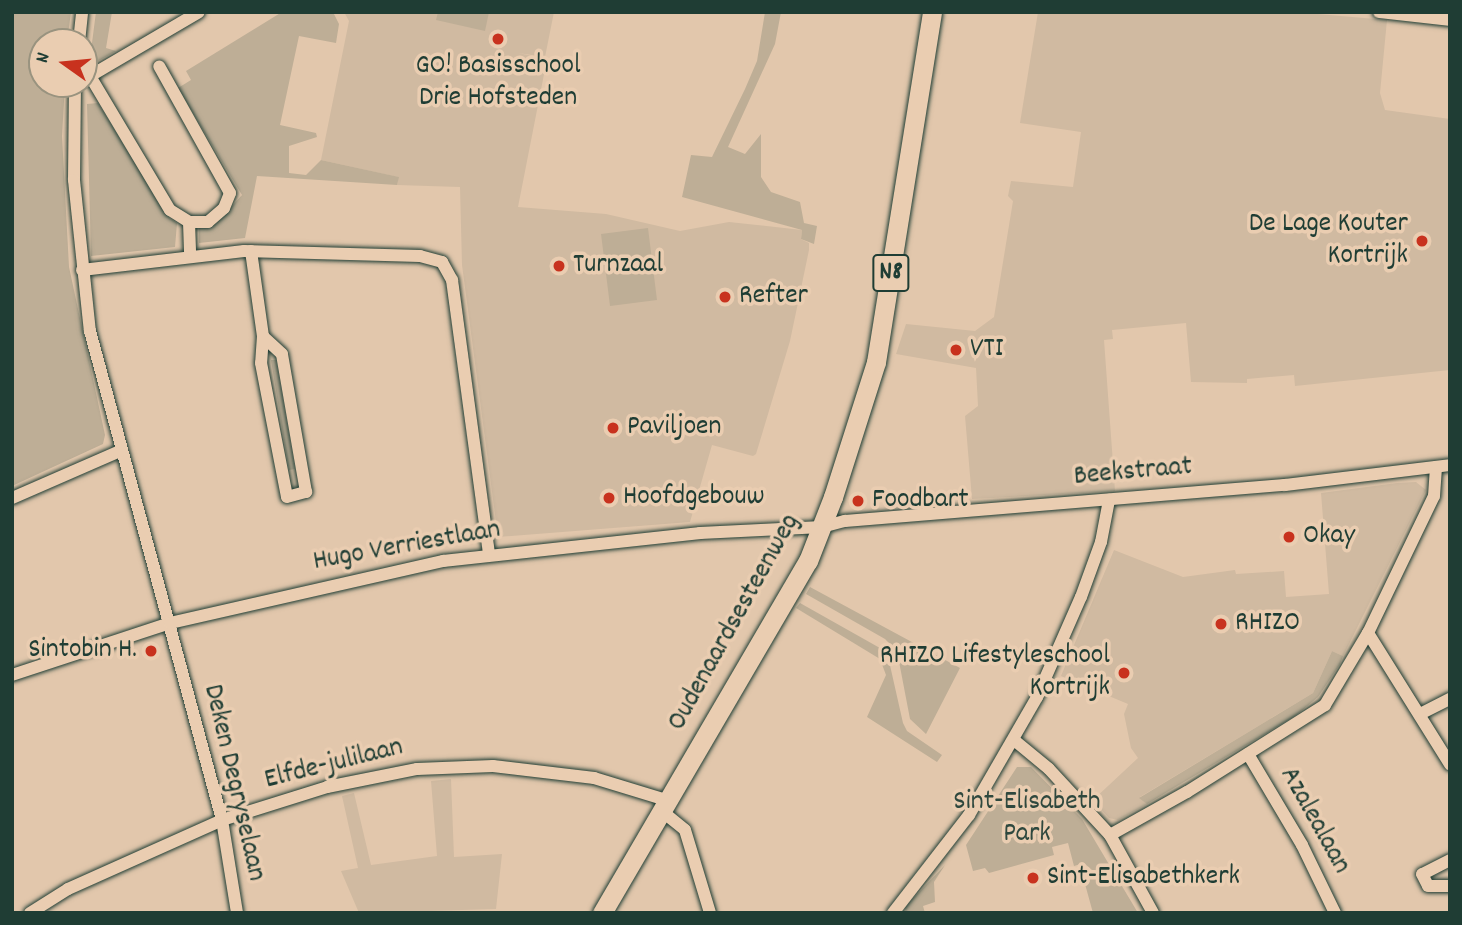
<!DOCTYPE html>
<style>
body{margin:0}
#map{position:relative;width:1462px;height:925px;overflow:hidden;background:#e2c7ac;font-family:Dekko,sans-serif}
div>[style]{position:absolute}
.built>*{inset:0;background:#d0baa1}
.green>*{inset:0;background:#beae96}
.roads{filter:drop-shadow(0 0 2px #1f3d34) drop-shadow(0 0 2px #1f3d34)}
.minor>*{height:12px;margin:-6px;padding:0 6px;transform-origin:6px;border-radius:6px;background:#eacdb1}
.primary>*{height:19px;margin:-9.5px;padding:0 9.5px;transform-origin:9.5px;border-radius:9.5px;background:#eacdb1}
.dots>*{width:19px;height:19px;translate:-50% -50%;box-sizing:border-box;border:4px solid #eacdb1;border-radius:50%}
span{translate:-50% -50%;white-space:nowrap;text-align:center;line-height:1.15;-webkit-text-stroke:7px #eacdb1;paint-order:stroke}
.shield-label span{padding:2px 5px;background:#eacdb1;border:2px solid;border-radius:5px;-webkit-text-stroke-width:0}
.shield-label{font-size:26px;color:#1f3d34;font-weight:700}
.poi-label{font-size:28px;color:#1f3d34}
.right{translate:-100% -50%;text-align:right}
.left{translate:0 -50%;text-align:left}
.street-label{font-size:28px;color:#1f3d34}
.park-label{font-size:28px;color:#2f483e}
.frame{position:absolute;inset:0;border:14px solid #1f3d34;pointer-events:none}
.north{position:absolute;left:28px;top:28px;width:70px;height:70px;box-sizing:border-box;background:#eacdb1;border:2px solid #99937f;border-radius:50%;rotate:285deg;font-size:19px;font-weight:700;line-height:28px;text-align:center;color:#1f3d34}
.north::after{content:'';display:block;margin:auto;width:24px;height:32px;background:#c8321e;clip-path:polygon(50% 0,100% 100%,50% 72%,0 100%)}
</style>
<div id="map">
<div class="built">
<div style="clip-path:polygon(344px 12px,554px 12px,545px 57px,518px 53px,547px 59px,518px 207px,606px 214px,680px 231px,729px 222px,802px 230px,801px 239px,809px 243px,809px 250px,790px 341px,756px 454px,753px 456px,712px 445px,690px 522px,498px 537px,462px 265px,460px 187px,397px 185px,398px 177px,321px 160px,349px 21px)"></div>
<div style="clip-path:polygon(1038px 12px,1295px 12px,1387px 20px,1380px 93px,1385px 110px,1450px 119px,1450px 370px,1295px 386px,1294px 375px,1247px 379px,1247px 383px,1191px 382px,1186px 323px,1112px 330px,1113px 339px,1104px 340px,1115px 491px,972px 499px,965px 416px,978px 406px,976px 368px,896px 354px,906px 324px,975px 331px,994px 317px,1013px 201px,1008px 196px,1011px 181px,1073px 187px,1081px 132px,1020px 123px)"></div>
<div style="clip-path:polygon(1397px 483px,1416px 482px,1426px 490px,1343px 656px,1332px 651px,1313px 693px,1140px 797px,1147px 804px,1118px 820px,1109px 818px,1093px 800px,1138px 758px,1131px 748px,1124px 714px,1128px 704px,1061px 676px,1114px 550px,1183px 577px,1235px 570px,1236px 574px,1284px 571px,1286px 597px,1329px 594px,1321px 493px)"></div>
<div style="clip-path:polygon(451px 779px,454px 857px,502px 854px,496px 909px,359px 913px,341px 871px,358px 868px,342px 796px,354px 793px,371px 865px,437px 856px,431px 781px)"></div>
</div>
<div class="green">
<div style="clip-path:polygon(12px 12px,71px 12px,67px 42px,42px 42px,42px 84px,65px 84px,62px 136px,69px 267px,105px 435px,103px 444px,12px 486px)"></div>
<div style="clip-path:polygon(96px 12px,112px 12px,106px 48px,116px 51px,89px 66px)"></div>
<div style="clip-path:polygon(282px 12px,333px 12px,339px 24px,336px 43px,299px 36px,280px 125px,316px 133px,317px 137px,289px 146px,289px 173px,306px 175px,321px 160px,399px 177px,397px 185px,257px 176px,245px 238px,199px 243px,199px 228px,216px 224px,242px 195px,178px 88px,191px 80px,186px 71px)"></div>
<div style="clip-path:polygon(438px 12px,489px 12px,485px 31px,436px 20px)"></div>
<div style="clip-path:polygon(765px 12px,781px 12px,775px 44px,728px 147px,745px 154px,761px 134px,761px 177px,771px 192px,800px 202px,804px 223px,817px 226px,814px 244px,801px 239px,802px 230px,682px 197px,691px 155px,712px 157px,745px 89px,757px 61px)"></div>
<div style="clip-path:polygon(98px 103px,169px 218px,177px 223px,175px 247px,91px 256px,87px 104px)"></div>
<div style="clip-path:polygon(648px 228px,657px 300px,610px 306px,601px 234px)"></div>
<div style="clip-path:polygon(271px 360px,276px 360px,295px 469px,289px 470px)"></div>
<div style="clip-path:polygon(810px 587px,960px 668px,926px 734px,910px 719px,897px 651px,885px 639px,806px 594px)"></div>
<div style="clip-path:polygon(800px 603px,887px 652px,903px 723px,907px 731px,942px 755px,937px 762px,867px 717px,886px 675px,880px 659px,796px 608px)"></div>
<div style="clip-path:polygon(1332px 651px,1343px 656px,1340px 664px,1318px 697px,1295px 716px,1147px 804px,1139px 798px,1313px 693px)"></div>
<div style="clip-path:polygon(1017px 767px,1031px 767px,1082px 819px,1138px 913px,1093px 913px,1085px 884px,1092px 870px,1084px 863px,1074px 866px,1068px 843px,1052px 847px,1054px 855px,989px 873px,985px 868px,973px 871px,966px 845px)"></div>
<div style="clip-path:polygon(945px 865px,934px 882px,935px 902px,923px 906px,925px 913px,906px 913px,905px 907px)"></div>
</div>
<div class="roads">
<div class="minor">
<div style="left:1379px;top:12px;width:71px;rotate:6.4deg"></div>
<div style="left:79px;top:42px;width:30px;rotate:-84deg"></div>
<div style="left:90px;top:76px;width:126px;rotate:-30.4deg"></div>
<div style="left:84px;top:79px;width:7px;rotate:-27deg"></div>
<div style="left:90px;top:76px;width:156px;rotate:59.2deg"></div>
<div style="left:170px;top:210px;width:22px;rotate:32deg"></div>
<div style="left:189px;top:222px;width:19px"></div>
<div style="left:208px;top:222px;width:21px;rotate:-41deg"></div>
<div style="left:224px;top:208px;width:16px;rotate:-68deg"></div>
<div style="left:230px;top:193px;width:145px;rotate:-119.2deg"></div>
<div style="left:75px;top:84px;width:96px;rotate:90.6deg"></div>
<div style="left:74px;top:180px;width:152px;rotate:84deg"></div>
<div style="left:90px;top:331px;width:507px;rotate:74.89deg"></div>
<div style="left:222px;top:820px;width:94px;rotate:80.8deg"></div>
<div style="left:189px;top:222px;width:35px;rotate:88deg"></div>
<div style="left:251px;top:251px;width:86px;rotate:82deg"></div>
<div style="left:263px;top:336px;width:27px;rotate:94deg"></div>
<div style="left:261px;top:363px;width:136px;rotate:79deg"></div>
<div style="left:287px;top:497px;width:20px;rotate:-15deg"></div>
<div style="left:306px;top:492px;width:140px;rotate:-99.9deg"></div>
<div style="left:282px;top:354px;width:26px;rotate:-137deg"></div>
<div style="left:82px;top:270px;width:163px;rotate:-6.7deg"></div>
<div style="left:244px;top:251px;width:176px;rotate:1.6deg"></div>
<div style="left:420px;top:256px;width:23px;rotate:15deg"></div>
<div style="left:442px;top:262px;width:21px;rotate:61deg"></div>
<div style="left:452px;top:280px;width:277px;rotate:82.3deg"></div>
<div style="left:12px;top:498px;width:118px;rotate:-23.5deg"></div>
<div style="left:1368px;top:633px;width:155px;rotate:58deg"></div>
<div style="left:12px;top:675px;width:166px;rotate:-18.2deg"></div>
<div style="left:170px;top:623px;width:280px;rotate:-12.8deg"></div>
<div style="left:443px;top:561px;width:259px;rotate:-6.2deg"></div>
<div style="left:700px;top:533px;width:122px;rotate:-2.8deg"></div>
<div style="left:822px;top:527px;width:24px;rotate:-15deg"></div>
<div style="left:845px;top:521px;width:441px;rotate:-4.7deg"></div>
<div style="left:1285px;top:485px;width:166px;rotate:-6.9deg"></div>
<div style="left:1420px;top:714px;width:34px;rotate:-27deg"></div>
<div style="left:1014px;top:740px;width:45px;rotate:39.6deg"></div>
<div style="left:1049px;top:769px;width:90px;rotate:47.3deg"></div>
<div style="left:1110px;top:835px;width:89px;rotate:61.1deg"></div>
<div style="left:1248px;top:754px;width:106px;rotate:59.3deg"></div>
<div style="left:1302px;top:845px;width:76px;rotate:64.1deg"></div>
<div style="left:663px;top:812px;width:28px;rotate:39deg"></div>
<div style="left:685px;top:830px;width:87px;rotate:73.2deg"></div>
<div style="left:1110px;top:835px;width:88px;rotate:-29.2deg"></div>
<div style="left:1187px;top:792px;width:163px;rotate:-32.2deg"></div>
<div style="left:1325px;top:705px;width:84px;rotate:-59.2deg"></div>
<div style="left:1368px;top:633px;width:152px;rotate:-64.3deg"></div>
<div style="left:1434px;top:496px;width:29px;rotate:-86deg"></div>
<div style="left:1450px;top:860px;width:31px;rotate:153deg"></div>
<div style="left:1422px;top:874px;width:13px;rotate:63deg"></div>
<div style="left:1428px;top:886px;width:22px"></div>
<div style="left:30px;top:913px;width:45px;rotate:-32.3deg"></div>
<div style="left:68px;top:889px;width:169px;rotate:-24.1deg"></div>
<div style="left:222px;top:820px;width:110px;rotate:-17.4deg"></div>
<div style="left:327px;top:787px;width:92px;rotate:-11.3deg"></div>
<div style="left:417px;top:769px;width:76px;rotate:-2.3deg"></div>
<div style="left:493px;top:766px;width:102px;rotate:6.8deg"></div>
<div style="left:594px;top:778px;width:78px;rotate:17deg"></div>
<div style="left:893px;top:913px;width:124px;rotate:-52.2deg"></div>
<div style="left:969px;top:815px;width:136px;rotate:-60deg"></div>
<div style="left:1037px;top:697px;width:109px;rotate:-66.3deg"></div>
<div style="left:1081px;top:597px;width:59px;rotate:-70deg"></div>
<div style="left:1101px;top:542px;width:43px;rotate:-79.2deg"></div>
</div>
<div class="primary">
<div style="left:602px;top:913px;width:408px;rotate:-59.7deg"></div>
<div style="left:808px;top:561px;width:69px;rotate:-68.7deg"></div>
<div style="left:833px;top:497px;width:142px;rotate:-72.3deg"></div>
<div style="left:876px;top:362px;width:354px;rotate:-80.9deg"></div>
</div>
</div>
<div class="dots">
<div style="left:498px;top:39px;background:#c8321e"></div>
<div style="left:1422px;top:241px;background:#c8321e"></div>
<div style="left:559px;top:266px;background:#c8321e"></div>
<div style="left:725px;top:297px;background:#c8321e"></div>
<div style="left:956px;top:350px;background:#c8321e"></div>
<div style="left:613px;top:428px;background:#c8321e"></div>
<div style="left:609px;top:498px;background:#c8321e"></div>
<div style="left:858px;top:501px;background:#c8321e"></div>
<div style="left:1289px;top:537px;background:#c8321e"></div>
<div style="left:1221px;top:624px;background:#c8321e"></div>
<div style="left:151px;top:651px;background:#c8321e"></div>
<div style="left:1124px;top:673px;background:#c8321e"></div>
<div style="left:1033px;top:878px;background:#c8321e"></div>
</div>
<div class="shield-label">
<span style="left:891px;top:273px">N8</span>
</div>
<div class="poi-label">
<span style="left:498px;top:83px">GO! Basisschool<br>Drie Hofsteden</span>
<span class="right" style="left:1408px;top:241px">De Lage Kouter<br>Kortrijk</span>
<span class="left" style="left:573px;top:266px">Turnzaal</span>
<span class="left" style="left:739px;top:297px">Refter</span>
<span class="left" style="left:970px;top:350px">VTI</span>
<span class="left" style="left:627px;top:428px">Paviljoen</span>
<span class="left" style="left:623px;top:498px">Hoofdgebouw</span>
<span class="left" style="left:872px;top:501px">Foodbart</span>
<span class="left" style="left:1303px;top:537px">Okay</span>
<span class="left" style="left:1235px;top:624px">RHIZO</span>
<span class="right" style="left:137px;top:651px">Sintobin H.</span>
<span class="right" style="left:1110px;top:673px">RHIZO Lifestyleschool<br>Kortrijk</span>
<span class="left" style="left:1047px;top:878px">Sint-Elisabethkerk</span>
</div>
<div class="street-label">
<span style="left:1133px;top:473px;rotate:-5deg">Beekstraat</span>
<span style="left:407px;top:547px;rotate:-10deg">Hugo Verriestlaan</span>
<span style="left:735px;top:623px;rotate:-61deg">Oudenaardsesteenweg</span>
<span style="left:334px;top:765px;rotate:-14deg">Elfde-julilaan</span>
<span style="left:233px;top:783px;rotate:77deg">Deken Degryselaan</span>
<span style="left:1314px;top:821px;rotate:61deg">Azalealaan</span>
</div>
<div class="park-label">
<span style="left:1027px;top:819px">Sint-Elisabeth<br>Park</span>
</div>
<div class="frame"></div>
<div class="north">N</div>
</div>
